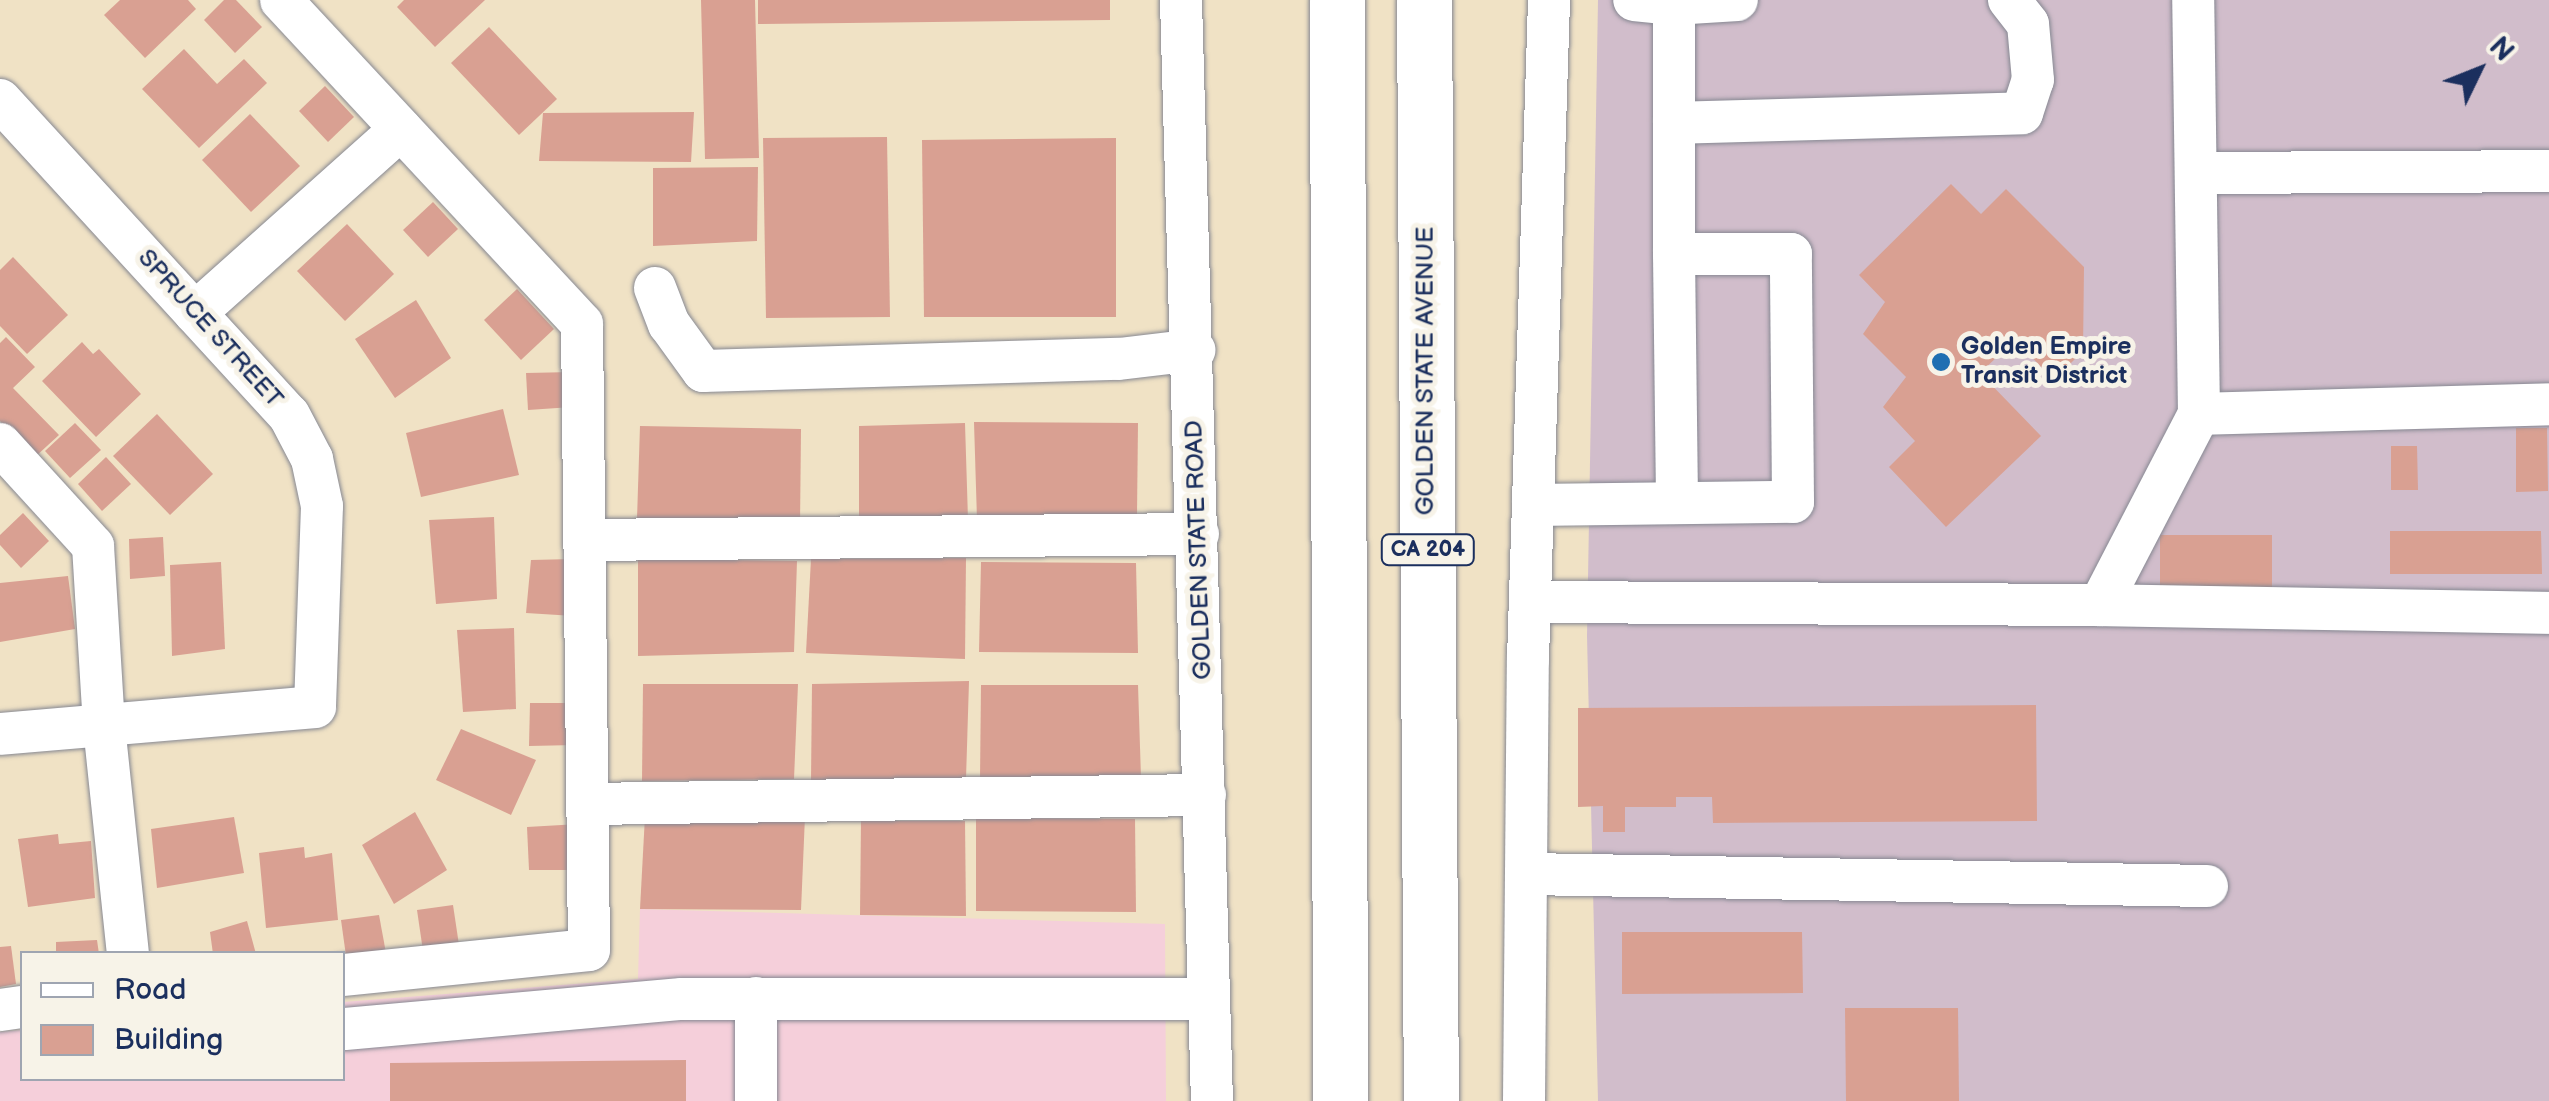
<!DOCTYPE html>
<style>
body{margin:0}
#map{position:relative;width:2549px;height:1101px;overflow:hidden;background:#f0e2c5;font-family:"Balsamiq Sans",sans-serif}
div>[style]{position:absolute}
.built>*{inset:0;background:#f5cfda}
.industrial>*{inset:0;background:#d1bdcb}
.building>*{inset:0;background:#d9a092}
.roads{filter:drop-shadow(0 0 2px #868892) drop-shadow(0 0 2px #868892)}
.minor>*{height:42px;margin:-21px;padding:0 21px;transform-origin:21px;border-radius:21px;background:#fff}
.highway>*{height:55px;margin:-27.5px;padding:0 27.5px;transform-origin:27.5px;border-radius:27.5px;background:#fff}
.dots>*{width:28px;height:28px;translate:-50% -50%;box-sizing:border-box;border:5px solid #f7f3e8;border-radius:50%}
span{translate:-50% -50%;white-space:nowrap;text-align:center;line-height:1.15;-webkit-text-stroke:10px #f7f3e8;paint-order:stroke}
.shield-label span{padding:2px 8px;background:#f7f3e8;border:2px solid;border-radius:8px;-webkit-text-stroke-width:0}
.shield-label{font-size:22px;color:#1b2f5e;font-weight:700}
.street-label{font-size:25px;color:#1b2f5e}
.poi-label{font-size:25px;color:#1b2f5e;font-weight:700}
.left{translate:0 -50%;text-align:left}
.legend{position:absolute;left:20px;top:951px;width:325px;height:130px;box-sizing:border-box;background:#f7f3e8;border:2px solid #9fa5b1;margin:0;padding:12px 18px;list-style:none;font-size:30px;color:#1b2f5e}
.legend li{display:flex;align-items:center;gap:20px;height:50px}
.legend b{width:50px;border:2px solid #9fa5b1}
.north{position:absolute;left:2429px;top:20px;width:100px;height:100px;-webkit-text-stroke:8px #f7f3e8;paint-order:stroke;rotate:47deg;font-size:28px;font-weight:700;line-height:40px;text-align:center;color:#1b2f5e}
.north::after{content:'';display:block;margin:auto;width:35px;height:45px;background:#1b2f5e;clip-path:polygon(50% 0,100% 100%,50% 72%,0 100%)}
</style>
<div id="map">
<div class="built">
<div style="clip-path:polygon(640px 909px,1165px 924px,1166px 1101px,0 1101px,0 1032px,22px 1030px,22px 1078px,342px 1078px,343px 1002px,638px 979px)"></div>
</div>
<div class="industrial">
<div style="clip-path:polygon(1598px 0,2549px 0,2549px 1101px,1598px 1101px,1587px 636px)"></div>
</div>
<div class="building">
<div style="clip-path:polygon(120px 0,188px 0,196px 9px,145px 58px,104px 15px)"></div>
<div style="clip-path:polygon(224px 0,236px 0,262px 27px,235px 53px,204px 20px)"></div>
<div style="clip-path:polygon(404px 0,485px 0,435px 47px,397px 7px)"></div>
<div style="clip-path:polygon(701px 0,755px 0,759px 158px,705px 159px)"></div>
<div style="clip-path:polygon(758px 0,1110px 0,1110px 20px,758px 24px)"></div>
<div style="clip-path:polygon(489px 27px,557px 99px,519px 135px,451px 63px)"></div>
<div style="clip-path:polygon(184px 49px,217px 84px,244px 59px,267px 83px,199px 148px,142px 89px)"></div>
<div style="clip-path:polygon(325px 86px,354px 117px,328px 142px,299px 111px)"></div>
<div style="clip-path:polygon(694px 112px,691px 162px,539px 161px,543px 113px)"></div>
<div style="clip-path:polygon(250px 114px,300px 166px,251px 212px,202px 160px)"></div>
<div style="clip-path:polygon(887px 137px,890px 317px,766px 318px,763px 138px)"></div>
<div style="clip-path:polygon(1116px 138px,1116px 317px,924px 317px,922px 140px)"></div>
<div style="clip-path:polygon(758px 167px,757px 241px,653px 246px,653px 168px)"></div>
<div style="clip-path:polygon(1951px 184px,1981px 214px,2006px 189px,2084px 267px,2083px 351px,2054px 380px,2015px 340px,1980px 373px,2041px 436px,1946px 527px,1889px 467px,1915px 441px,1883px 407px,1906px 377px,1863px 334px,1885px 302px,1859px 275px)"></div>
<div style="clip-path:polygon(433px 202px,458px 229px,428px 257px,403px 230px)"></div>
<div style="clip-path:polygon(347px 224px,394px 274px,345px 321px,297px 271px)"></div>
<div style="clip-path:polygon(13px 257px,68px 315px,27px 354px,0 326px,0 270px)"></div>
<div style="clip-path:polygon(517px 289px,554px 329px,521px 360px,484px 320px)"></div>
<div style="clip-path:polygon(416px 300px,451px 358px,395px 398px,355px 339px)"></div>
<div style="clip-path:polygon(6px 337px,35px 367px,13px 388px,59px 435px,35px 457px,0 421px,0 343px)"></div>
<div style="clip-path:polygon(82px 342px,93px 354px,99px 349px,141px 394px,96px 437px,42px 381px)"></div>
<div style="clip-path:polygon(573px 372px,572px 407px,528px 410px,526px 373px)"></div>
<div style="clip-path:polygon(503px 409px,519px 475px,421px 497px,406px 433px)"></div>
<div style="clip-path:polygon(157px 414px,213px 474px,170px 515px,113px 456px)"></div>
<div style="clip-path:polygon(974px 422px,1138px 423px,1137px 515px,977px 520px)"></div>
<div style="clip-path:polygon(75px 423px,101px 450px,70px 478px,45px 451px)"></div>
<div style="clip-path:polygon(965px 423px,968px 520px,859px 522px,859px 426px)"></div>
<div style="clip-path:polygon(640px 426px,801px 429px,800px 525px,637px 519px)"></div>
<div style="clip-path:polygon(2516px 428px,2547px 428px,2548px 491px,2516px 492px)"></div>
<div style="clip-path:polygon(2391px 446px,2417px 446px,2418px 490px,2391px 490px)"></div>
<div style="clip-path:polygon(106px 457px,131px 484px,102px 511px,78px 484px)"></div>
<div style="clip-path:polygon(23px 513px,49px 541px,21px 568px,0 545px,0 535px)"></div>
<div style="clip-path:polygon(494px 517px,497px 599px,436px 604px,429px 520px)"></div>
<div style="clip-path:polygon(2390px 531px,2541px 531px,2542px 574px,2390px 574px)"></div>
<div style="clip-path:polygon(2160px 535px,2272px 535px,2272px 601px,2160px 601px)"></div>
<div style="clip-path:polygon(163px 537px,165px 576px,130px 579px,129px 539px)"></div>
<div style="clip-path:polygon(966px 558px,965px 659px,806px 653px,811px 559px)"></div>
<div style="clip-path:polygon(573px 559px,574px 616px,526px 613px,531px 560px)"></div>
<div style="clip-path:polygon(638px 559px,797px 561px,794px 652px,638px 656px)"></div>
<div style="clip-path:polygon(221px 562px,225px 649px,172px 656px,170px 565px)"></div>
<div style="clip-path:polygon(981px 562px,1136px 563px,1138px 653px,979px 652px)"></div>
<div style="clip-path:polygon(68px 576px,75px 629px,0 642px,0 583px)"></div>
<div style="clip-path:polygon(514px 628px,516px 709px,463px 712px,457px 630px)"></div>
<div style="clip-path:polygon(969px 681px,966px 779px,811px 781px,812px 684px)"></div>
<div style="clip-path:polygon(643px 684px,798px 684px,794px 779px,642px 781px)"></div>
<div style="clip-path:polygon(981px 685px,1138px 685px,1141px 778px,980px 779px)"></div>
<div style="clip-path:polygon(530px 703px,576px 703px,575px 745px,529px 746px)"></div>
<div style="clip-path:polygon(2036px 705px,2037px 821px,1713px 823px,1712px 797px,1676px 797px,1676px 807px,1625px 807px,1625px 832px,1603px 832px,1603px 806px,1578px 807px,1578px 708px)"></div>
<div style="clip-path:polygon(461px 729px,536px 760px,511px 815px,436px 780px)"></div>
<div style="clip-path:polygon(415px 812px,447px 870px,394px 904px,362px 845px)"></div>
<div style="clip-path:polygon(645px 816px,805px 816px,801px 910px,640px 909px)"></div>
<div style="clip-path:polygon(234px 817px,244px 873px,157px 888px,151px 829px)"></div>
<div style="clip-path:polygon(976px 818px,1135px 819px,1136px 912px,976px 911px)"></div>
<div style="clip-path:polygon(861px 821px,965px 821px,966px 916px,860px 915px)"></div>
<div style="clip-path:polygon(579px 824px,578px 870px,529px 870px,527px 827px)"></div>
<div style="clip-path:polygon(58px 834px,59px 844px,91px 841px,95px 898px,28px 907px,18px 839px)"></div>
<div style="clip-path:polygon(304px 847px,305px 858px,332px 853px,338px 920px,266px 928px,259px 853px)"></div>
<div style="clip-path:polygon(453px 905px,459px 945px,423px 951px,417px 910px)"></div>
<div style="clip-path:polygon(379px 915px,386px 953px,347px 963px,341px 920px)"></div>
<div style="clip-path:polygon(247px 921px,256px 954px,213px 954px,210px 932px)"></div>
<div style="clip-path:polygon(1622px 932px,1802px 932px,1803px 993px,1622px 994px)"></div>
<div style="clip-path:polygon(97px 940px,99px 954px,56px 954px,56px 942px)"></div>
<div style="clip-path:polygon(11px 946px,16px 984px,0 987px,0 947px)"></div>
<div style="clip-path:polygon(1845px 1008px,1958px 1008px,1959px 1101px,1846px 1101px)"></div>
<div style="clip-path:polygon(686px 1060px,686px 1101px,390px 1101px,390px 1063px)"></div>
</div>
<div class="roads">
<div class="minor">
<div style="left:281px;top:0;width:442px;rotate:47.1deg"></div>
<div style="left:582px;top:324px;width:626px;rotate:89.36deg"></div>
<div style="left:589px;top:950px;width:248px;rotate:174.2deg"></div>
<div style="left:1181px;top:0;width:1101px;rotate:88.39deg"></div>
<div style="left:1674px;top:4px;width:63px;rotate:-3.6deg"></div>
<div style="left:0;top:100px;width:427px;rotate:47.5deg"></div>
<div style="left:289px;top:415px;width:50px;rotate:62.4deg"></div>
<div style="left:312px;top:459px;width:48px;rotate:78deg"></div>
<div style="left:322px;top:506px;width:201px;rotate:92deg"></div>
<div style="left:315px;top:707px;width:316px;rotate:175.1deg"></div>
<div style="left:1674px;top:123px;width:348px;rotate:-1.6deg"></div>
<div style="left:2022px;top:113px;width:35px;rotate:-72deg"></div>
<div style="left:2033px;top:80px;width:56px;rotate:-95.1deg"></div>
<div style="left:2028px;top:24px;width:31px;rotate:-128deg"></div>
<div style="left:2196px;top:173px;width:353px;rotate:-0.3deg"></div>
<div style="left:1674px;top:254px;width:249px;rotate:89.3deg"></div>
<div style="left:655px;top:288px;width:39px;rotate:69deg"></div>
<div style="left:669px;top:324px;width:58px;rotate:54.1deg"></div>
<div style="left:703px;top:371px;width:416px;rotate:-1.7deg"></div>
<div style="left:1119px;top:359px;width:76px;rotate:-6.8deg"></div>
<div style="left:195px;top:313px;width:276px;rotate:-41.8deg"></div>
<div style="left:2199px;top:414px;width:350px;rotate:-1.6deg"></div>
<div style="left:0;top:444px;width:138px;rotate:47.6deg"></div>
<div style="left:93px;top:546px;width:180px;rotate:86.5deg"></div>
<div style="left:104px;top:726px;width:229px;rotate:84deg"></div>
<div style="left:1533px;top:505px;width:260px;rotate:-0.7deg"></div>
<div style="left:1793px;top:502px;width:248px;rotate:-90.5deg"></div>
<div style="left:1791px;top:254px;width:117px;rotate:180deg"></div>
<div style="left:1674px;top:254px;width:250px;rotate:-90deg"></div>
<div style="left:1674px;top:4px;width:40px;rotate:-174.3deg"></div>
<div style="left:585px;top:540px;width:613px;rotate:-0.56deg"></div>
<div style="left:1530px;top:602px;width:570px;rotate:0.3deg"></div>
<div style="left:2100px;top:605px;width:215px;rotate:-62.6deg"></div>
<div style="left:2199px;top:414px;width:414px;rotate:-90.8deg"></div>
<div style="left:2100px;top:605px;width:449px;rotate:1deg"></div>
<div style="left:588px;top:804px;width:617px;rotate:-0.84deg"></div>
<div style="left:1527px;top:874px;width:680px;rotate:1.01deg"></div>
<div style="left:0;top:1010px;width:22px;rotate:-8deg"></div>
<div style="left:345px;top:1029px;width:338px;rotate:-5.1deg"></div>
<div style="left:682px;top:999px;width:527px"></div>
<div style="left:756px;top:1101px;width:103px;rotate:-90deg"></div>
<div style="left:1524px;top:1101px;width:442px;rotate:-89.5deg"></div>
<div style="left:1528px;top:659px;width:659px;rotate:-88.17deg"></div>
</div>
<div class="highway">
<div style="left:1337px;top:0;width:1101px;rotate:89.84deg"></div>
<div style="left:1424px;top:0;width:1101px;rotate:89.64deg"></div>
</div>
</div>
<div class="dots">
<div style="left:1941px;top:362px;background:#1f6fb2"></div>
</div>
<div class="shield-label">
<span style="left:1428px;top:550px">CA 204</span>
</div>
<div class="street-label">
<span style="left:210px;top:329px;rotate:48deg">SPRUCE STREET</span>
<span style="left:1426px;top:371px;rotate:-90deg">GOLDEN STATE AVENUE</span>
<span style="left:1199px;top:550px;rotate:-92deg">GOLDEN STATE ROAD</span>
</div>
<div class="poi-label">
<span class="left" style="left:1961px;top:362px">Golden Empire<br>Transit District</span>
</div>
<ul class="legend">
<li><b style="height:12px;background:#fff"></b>Road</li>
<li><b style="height:28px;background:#d9a092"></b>Building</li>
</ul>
<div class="north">N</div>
</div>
